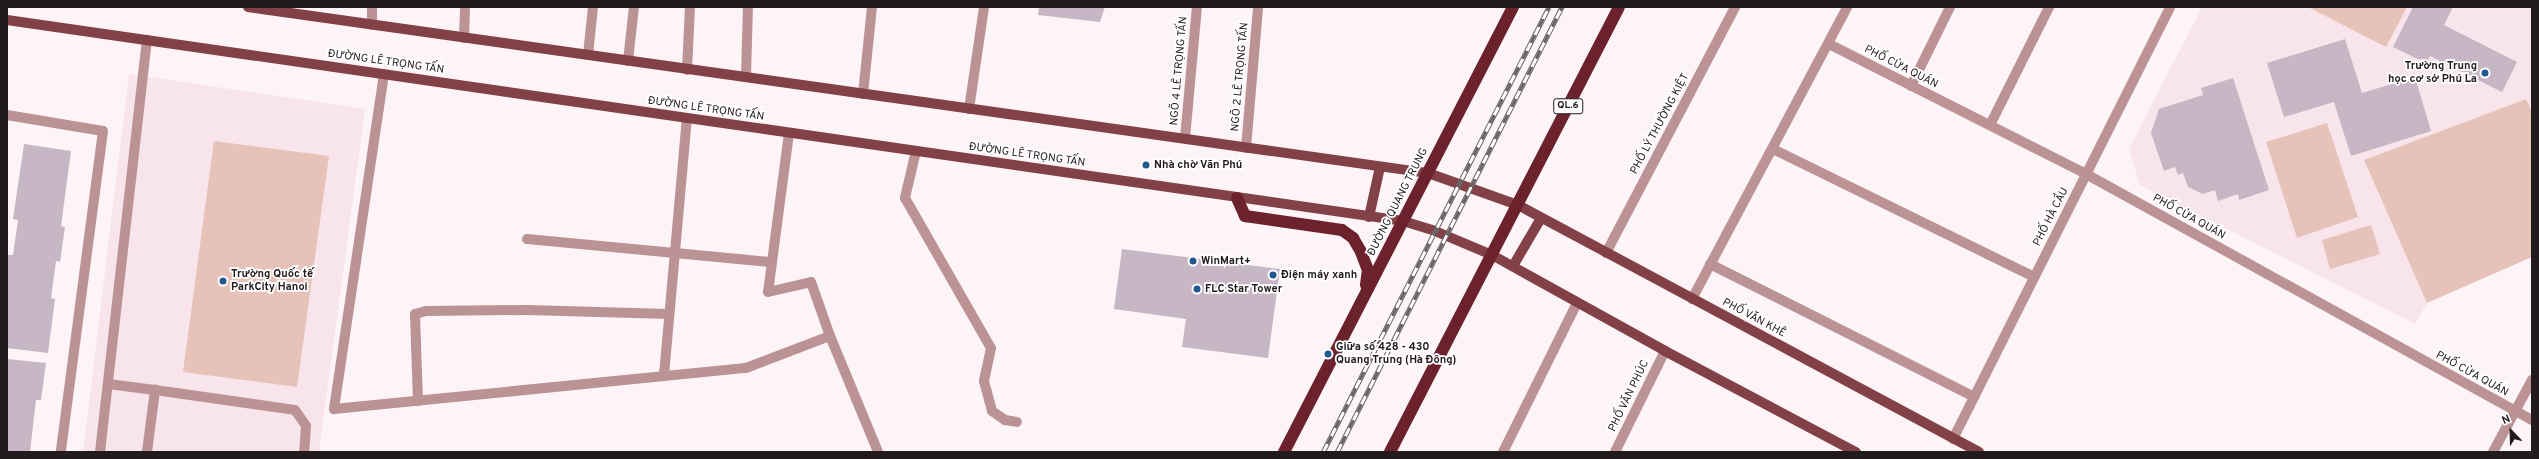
<!DOCTYPE html>
<meta charset="utf-8">
<style>
body{margin:0}
#map{position:relative;width:2539px;height:459px;overflow:hidden;background:#fdf4f7;font-family:Overpass,sans-serif}
div>[style]{position:absolute}
.built>*{inset:0;background:#f7e5eb}
.green>*{inset:0;background:#e6c2b8}
.building>*{inset:0;background:#c7b6c3}
.lane>*{height:10px;margin:-5px;padding:0 5px;transform-origin:5px;border-radius:5px;background:#bb9395}
.street>*{height:10px;margin:-5px;padding:0 5px;transform-origin:5px;border-radius:5px;background:#bb9395}
.primary>*{height:10px;margin:-5px;padding:0 5px;transform-origin:5px;border-radius:5px;background:#824147}
.highway>*{height:12px;margin:-6px;padding:0 6px;transform-origin:6px;border-radius:6px;background:#6b222c}
.rail>*{height:4.5px;margin-top:-2.25px;transform-origin:0;background:repeating-linear-gradient(90deg,#fff 0 9px,#6b6466 0 18px);box-sizing:border-box;border-block:1px solid #6b6466}
.dots>*{width:11px;height:11px;translate:-50% -50%;box-sizing:border-box;border:2px solid #fff;border-radius:50%}
span{translate:-50% -50%;white-space:nowrap;text-align:center;line-height:1.15;-webkit-text-stroke:3.5px #fff;paint-order:stroke}
.shield-label span{padding:1px 3px;background:#fff;border:1px solid;border-radius:3px;-webkit-text-stroke-width:0}
.shield-label{font-size:10px;color:#221b1d;font-weight:700}
.street-label{font-size:11px;color:#221b1d}
.poi-label{font-size:11px;color:#221b1d;font-weight:700}
.right{translate:-100% -50%;text-align:right}
.left{translate:0 -50%;text-align:left}
.frame{position:absolute;inset:0;border:8px solid #221b1d;pointer-events:none}
.north{position:absolute;left:2491px;top:411px;width:40px;height:40px;-webkit-text-stroke:3px #fff;paint-order:stroke;rotate:337deg;font-size:11px;font-weight:700;line-height:16px;text-align:center;color:#221b1d}
.north::after{content:'';display:block;margin:auto;width:14px;height:18px;background:#221b1d;clip-path:polygon(50% 0,100% 100%,50% 72%,0 100%)}
</style>
<div id="map">
<div class="built">
<div style="clip-path:polygon(2202px 7px,2532px 7px,2532px 112px,2526px 99px,2364px 160px,2427px 303px,2415px 324px,2140px 185px,2129px 149px)"></div>
<div style="clip-path:polygon(129px 74px,365px 109px,319px 452px,83px 452px)"></div>
</div>
<div class="green">
<div style="clip-path:polygon(2308px 7px,2407px 7px,2386px 47px)"></div>
<div style="clip-path:polygon(2526px 99px,2532px 112px,2532px 257px,2427px 303px,2364px 160px)"></div>
<div style="clip-path:polygon(2327px 123px,2358px 217px,2297px 238px,2266px 142px)"></div>
<div style="clip-path:polygon(214px 141px,329px 156px,297px 387px,183px 372px)"></div>
<div style="clip-path:polygon(2371px 225px,2380px 254px,2330px 269px,2322px 240px)"></div>
</div>
<div class="building">
<div style="clip-path:polygon(1039px 7px,1105px 7px,1100px 22px,1038px 15px)"></div>
<div style="clip-path:polygon(2413px 7px,2453px 7px,2444px 25px,2517px 62px,2502px 92px,2430px 56px,2426px 63px,2393px 47px)"></div>
<div style="clip-path:polygon(2345px 39px,2362px 93px,2415px 77px,2431px 131px,2351px 156px,2334px 102px,2284px 117px,2267px 63px)"></div>
<div style="clip-path:polygon(2233px 78px,2269px 190px,2239px 200px,2238px 194px,2218px 201px,2215px 190px,2203px 194px,2188px 187px,2183px 173px,2178px 175px,2175px 167px,2164px 171px,2151px 133px,2159px 109px,2203px 95px,2201px 88px)"></div>
<div style="clip-path:polygon(24px 144px,71px 151px,61px 226px,65px 227px,60px 262px,56px 261px,51px 298px,55px 299px,48px 353px,7px 348px,7px 255px,13px 255px,18px 220px,13px 219px)"></div>
<div style="clip-path:polygon(1122px 249px,1280px 269px,1268px 358px,1182px 347px,1186px 319px,1114px 309px)"></div>
<div style="clip-path:polygon(7px 359px,46px 363px,41px 400px,36px 400px,30px 452px,7px 452px)"></div>
</div>
<div class="lane">
<div style="left:372px;top:25px;width:18px;rotate:-90deg"></div>
<div style="left:464px;top:38px;width:31px;rotate:-88deg"></div>
<div style="left:588px;top:55px;width:48px;rotate:-84.1deg"></div>
<div style="left:628px;top:61px;width:54px;rotate:-83.7deg"></div>
<div style="left:687px;top:70px;width:63px;rotate:-87.3deg"></div>
<div style="left:384px;top:74px;width:339px;rotate:98.5deg"></div>
<div style="left:334px;top:409px;width:414px;rotate:-5.7deg"></div>
<div style="left:746px;top:368px;width:90px;rotate:-20.9deg"></div>
<div style="left:746px;top:77px;width:70px;rotate:-88.4deg"></div>
<div style="left:1911px;top:86px;width:88px;rotate:-63.7deg"></div>
<div style="left:969px;top:109px;width:103px;rotate:-81.6deg"></div>
<div style="left:7px;top:115px;width:97px;rotate:9.5deg"></div>
<div style="left:103px;top:131px;width:324px;rotate:97.5deg"></div>
<div style="left:1990px;top:125px;width:132px;rotate:-63.4deg"></div>
<div style="left:789px;top:133px;width:160px;rotate:97.5deg"></div>
<div style="left:768px;top:292px;width:44px;rotate:-13.1deg"></div>
<div style="left:811px;top:282px;width:57px;rotate:70.6deg"></div>
<div style="left:830px;top:336px;width:126px;rotate:67.5deg"></div>
<div style="left:1185px;top:138px;width:132px;rotate:-84.8deg"></div>
<div style="left:1246px;top:148px;width:142px;rotate:-85.1deg"></div>
<div style="left:1773px;top:149px;width:291px;rotate:26.1deg"></div>
<div style="left:916px;top:151px;width:48px;rotate:103.2deg"></div>
<div style="left:905px;top:198px;width:173px;rotate:60.2deg"></div>
<div style="left:991px;top:348px;width:34px;rotate:102deg"></div>
<div style="left:984px;top:381px;width:31px;rotate:75deg"></div>
<div style="left:992px;top:411px;width:16px;rotate:35deg"></div>
<div style="left:1005px;top:420px;width:12px;rotate:9deg"></div>
<div style="left:527px;top:239px;width:246px;rotate:5.4deg"></div>
<div style="left:1710px;top:264px;width:296px;rotate:26.7deg"></div>
<div style="left:664px;top:375px;width:258px;rotate:-84.9deg"></div>
<div style="left:108px;top:384px;width:47px;rotate:7.3deg"></div>
<div style="left:418px;top:401px;width:87px;rotate:-92deg"></div>
<div style="left:415px;top:314px;width:11px;rotate:-15deg"></div>
<div style="left:426px;top:311px;width:101px;rotate:-0.6deg"></div>
<div style="left:527px;top:310px;width:142px;rotate:1.6deg"></div>
<div style="left:100px;top:452px;width:415px;rotate:-83.5deg"></div>
<div style="left:147px;top:452px;width:63px;rotate:-82.6deg"></div>
<div style="left:155px;top:390px;width:141px;rotate:8.1deg"></div>
<div style="left:295px;top:410px;width:19px;rotate:55deg"></div>
<div style="left:306px;top:426px;width:26px;rotate:94deg"></div>
</div>
<div class="street">
<div style="left:1829px;top:44px;width:288px;rotate:26.8deg"></div>
<div style="left:2086px;top:174px;width:509px;rotate:28.88deg"></div>
<div style="left:863px;top:94px;width:87px;rotate:-84.1deg"></div>
<div style="left:1606px;top:253px;width:278px;rotate:-62.3deg"></div>
<div style="left:1692px;top:299px;width:331px;rotate:-62deg"></div>
<div style="left:1953px;top:439px;width:483px;rotate:-63.3deg"></div>
<div style="left:1503px;top:452px;width:166px;rotate:-63.6deg"></div>
<div style="left:1615px;top:452px;width:113px;rotate:-63.7deg"></div>
<div style="left:2493px;top:452px;width:82px;rotate:-61.6deg"></div>
</div>
<div class="primary">
<div style="left:248px;top:7px;width:1192px;rotate:8.01deg"></div>
<div style="left:1428px;top:173px;width:96px;rotate:19.6deg"></div>
<div style="left:1518px;top:205px;width:523px;rotate:28.18deg"></div>
<div style="left:7px;top:20px;width:1410px;rotate:8.19deg"></div>
<div style="left:1403px;top:221px;width:34px;rotate:17deg"></div>
<div style="left:1435px;top:231px;width:62px;rotate:22.8deg"></div>
<div style="left:1492px;top:255px;width:198px;rotate:29deg"></div>
<div style="left:1665px;top:351px;width:216px;rotate:27.9deg"></div>
<div style="left:1369px;top:217px;width:51px;rotate:-77.6deg"></div>
<div style="left:1513px;top:266px;width:56px;rotate:-59.7deg"></div>
</div>
<div class="highway">
<div style="left:1237px;top:198px;width:20px;rotate:66deg"></div>
<div style="left:1245px;top:216px;width:98px;rotate:8.2deg"></div>
<div style="left:1342px;top:230px;width:14px;rotate:36deg"></div>
<div style="left:1353px;top:238px;width:16px;rotate:60deg"></div>
<div style="left:1361px;top:252px;width:19px;rotate:69deg"></div>
<div style="left:1368px;top:270px;width:15px;rotate:98deg"></div>
<div style="left:1284px;top:452px;width:500px;rotate:-62.77deg"></div>
<div style="left:1390px;top:452px;width:500px;rotate:-62.77deg"></div>
</div>
<div class="rail">
<div style="left:1323px;top:452px;width:499px;rotate:-63.1deg"></div>
<div style="left:1337px;top:452px;width:499px;rotate:-63.2deg"></div>
</div>
<div class="dots">
<div style="left:2485px;top:73px;background:#235790"></div>
<div style="left:1146px;top:165px;background:#235790"></div>
<div style="left:1193px;top:261px;background:#235790"></div>
<div style="left:1273px;top:275px;background:#235790"></div>
<div style="left:223px;top:281px;background:#235790"></div>
<div style="left:1197px;top:289px;background:#235790"></div>
<div style="left:1328px;top:354px;background:#235790"></div>
</div>
<div class="shield-label">
<span style="left:1568px;top:106px">QL.6</span>
</div>
<div class="street-label">
<span style="left:386px;top:62px;rotate:8deg">ĐƯỜNG LÊ TRỌNG TẤN</span>
<span style="left:1901px;top:67px;rotate:27deg">PHỐ CỬA QUÁN</span>
<span style="left:1179px;top:71px;rotate:-85deg">NGÕ 4 LÊ TRỌNG TẤN</span>
<span style="left:1240px;top:77px;rotate:-85deg">NGÕ 2 LÊ TRỌNG TẤN</span>
<span style="left:706px;top:109px;rotate:8deg">ĐƯỜNG LÊ TRỌNG TẤN</span>
<span style="left:1660px;top:124px;rotate:-62deg">PHỐ LÝ THƯỜNG KIỆT</span>
<span style="left:1027px;top:155px;rotate:8deg">ĐƯỜNG LÊ TRỌNG TẤN</span>
<span style="left:1398px;top:202px;rotate:-63deg">ĐƯỜNG QUANG TRUNG</span>
<span style="left:2051px;top:217px;rotate:-63deg">PHỐ HÀ CẦU</span>
<span style="left:2189px;top:217px;rotate:29deg">PHỐ CỬA QUÁN</span>
<span style="left:1754px;top:318px;rotate:28deg">PHỐ VĂN KHÊ</span>
<span style="left:2472px;top:374px;rotate:29deg">PHỐ CỬA QUÁN</span>
<span style="left:1629px;top:396px;rotate:-64deg">PHỐ VĂN PHÚC</span>
</div>
<div class="poi-label">
<span class="right" style="left:2477px;top:73px">Trường Trung<br>học cơ sở Phú La</span>
<span class="left" style="left:1154px;top:165px">Nhà chờ Văn Phú</span>
<span class="left" style="left:1201px;top:261px">WinMart+</span>
<span class="left" style="left:231px;top:281px">Trường Quốc tế<br>ParkCity Hanoi</span>
<span class="left" style="left:1281px;top:275px">Điện máy xanh</span>
<span class="left" style="left:1205px;top:289px">FLC Star Tower</span>
<span class="left" style="left:1336px;top:354px">Giữa số 428 - 430<br>Quang Trung (Hà Đông)</span>
</div>
<div class="frame"></div>
<div class="north">N</div>
</div>
